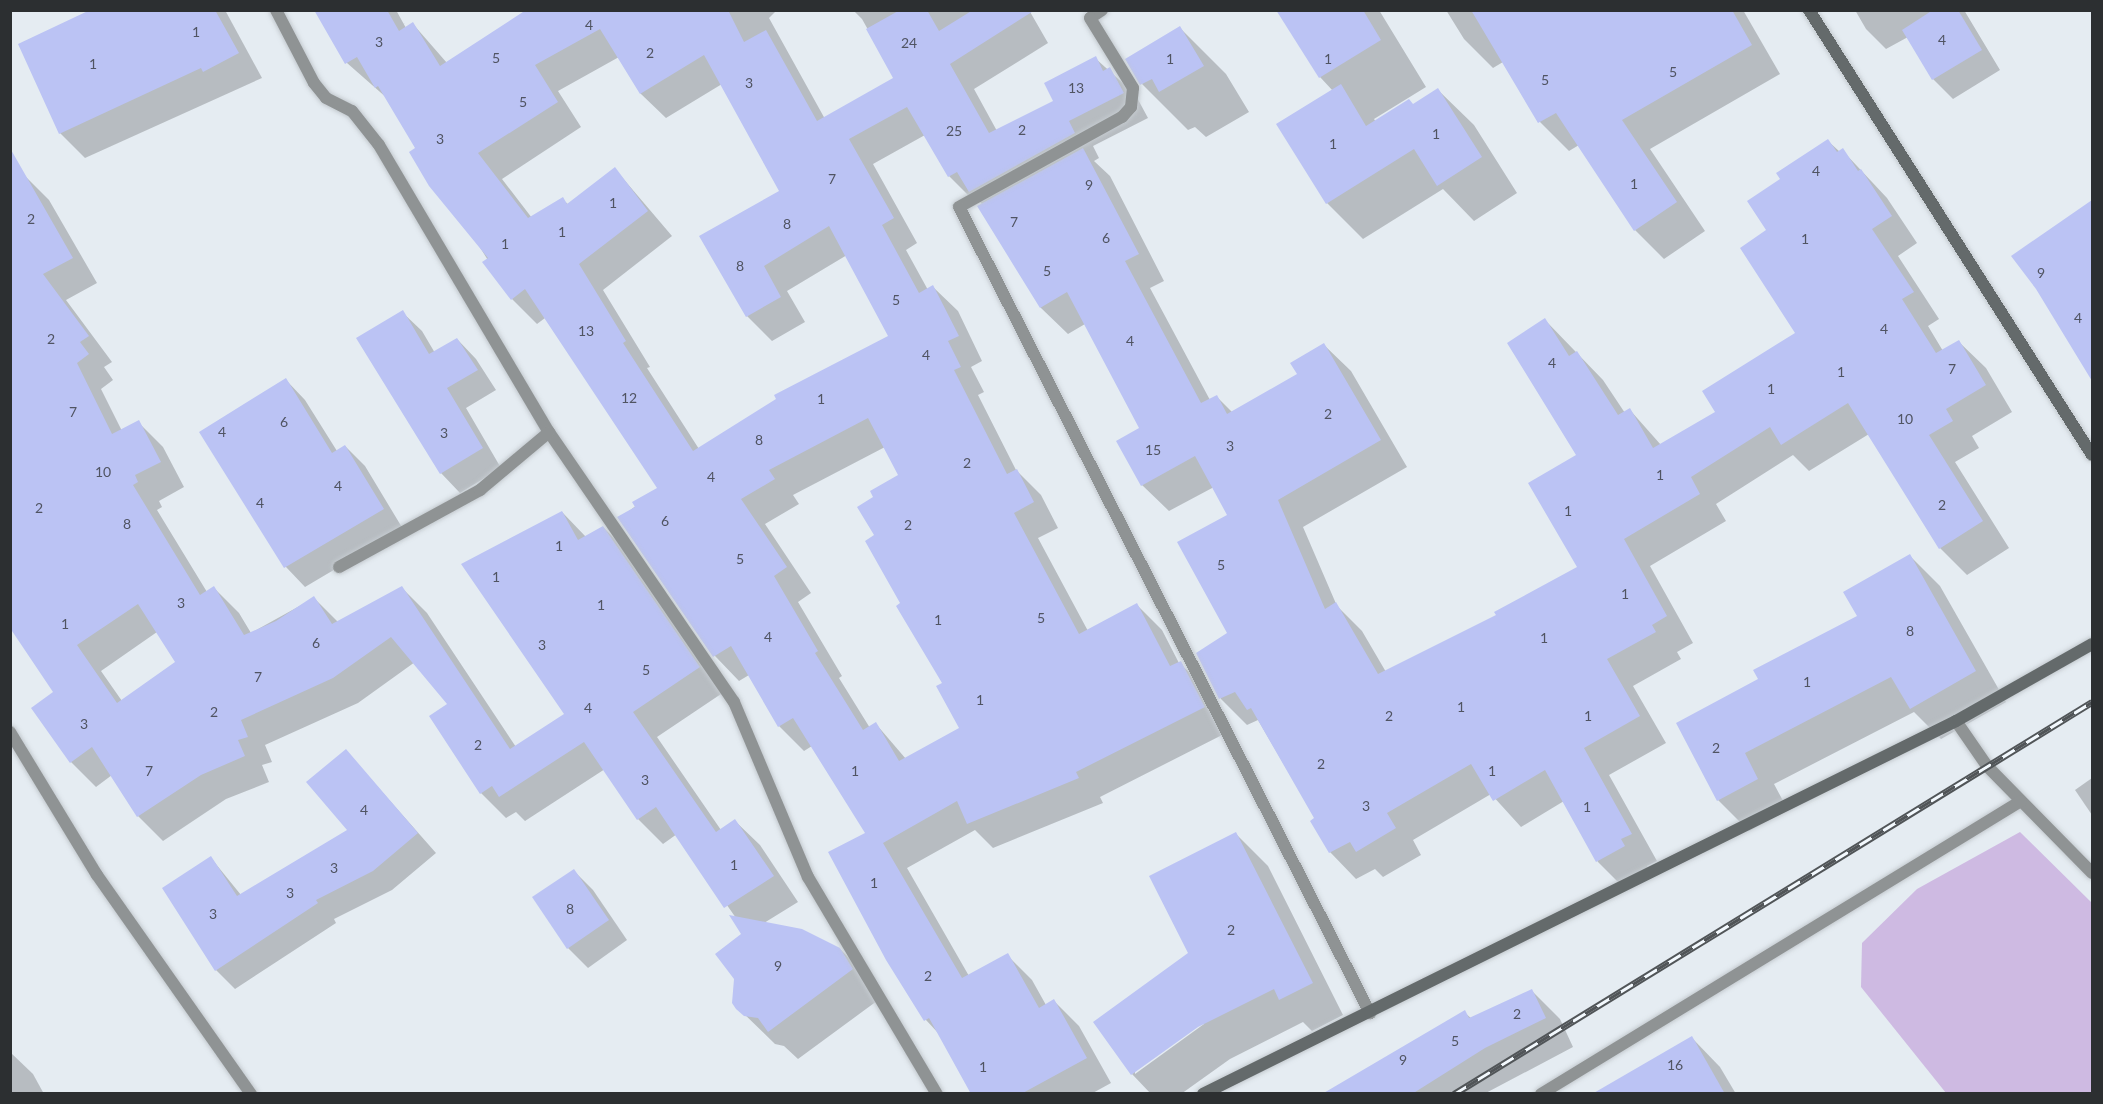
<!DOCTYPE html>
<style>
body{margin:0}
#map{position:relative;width:2103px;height:1104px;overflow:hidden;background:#e5ecf2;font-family:Lato,sans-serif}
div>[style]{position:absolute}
.green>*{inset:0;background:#cebae2}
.shadow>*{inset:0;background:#0003}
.building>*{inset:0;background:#bbc3f4}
.roads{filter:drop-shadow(0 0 2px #c4cacf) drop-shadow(0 0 2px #c4cacf)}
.street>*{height:12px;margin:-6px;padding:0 6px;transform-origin:6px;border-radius:6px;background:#8f9394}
.secondary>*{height:12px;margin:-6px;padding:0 6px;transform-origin:6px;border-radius:6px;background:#646a6b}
.rail>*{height:7px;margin-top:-3.5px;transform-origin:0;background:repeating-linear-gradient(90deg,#f3f9fe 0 14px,#515558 0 28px);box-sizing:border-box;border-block:2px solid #515558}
span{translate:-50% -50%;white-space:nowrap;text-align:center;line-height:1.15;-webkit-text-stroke:4.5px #f3f9fe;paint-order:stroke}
.number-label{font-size:14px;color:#505462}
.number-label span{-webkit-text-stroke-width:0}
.frame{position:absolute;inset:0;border:12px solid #2c2f31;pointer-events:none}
</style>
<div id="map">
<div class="green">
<div style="clip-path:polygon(2020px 832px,2092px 903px,2092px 1093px,1946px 1093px,1861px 987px,1862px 943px,1917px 889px)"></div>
</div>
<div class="shadow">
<div style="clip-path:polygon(94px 10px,225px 10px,262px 78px,85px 158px,60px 133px)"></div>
<div style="clip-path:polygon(evenodd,315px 10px,396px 10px,406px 28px,413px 24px,447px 63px,529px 10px,777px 10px,769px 18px,825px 119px,895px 78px,862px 19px,853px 10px,1029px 10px,1048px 43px,974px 89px,997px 131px,1055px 102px,1095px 58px,1135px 94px,1148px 118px,1093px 146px,1099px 158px,1094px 161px,1110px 176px,1164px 281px,1150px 288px,1210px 400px,1216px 396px,1233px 413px,1299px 375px,1324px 345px,1351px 371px,1407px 467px,1303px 527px,1337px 606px,1362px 631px,1386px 672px,1498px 616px,1580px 567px,1578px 455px,1545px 320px,1603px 380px,1625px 413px,1630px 410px,1661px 445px,1717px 412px,1797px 333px,1768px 231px,1782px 179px,1828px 141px,1840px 152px,1842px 150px,1887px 198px,1917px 243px,1898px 256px,1939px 319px,1928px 326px,1943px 351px,1959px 342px,1986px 368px,2012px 412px,1972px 436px,1979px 448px,1955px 462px,2009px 548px,1967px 575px,1940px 548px,1869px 434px,1809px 471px,1793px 455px,1716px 504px,1726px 521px,1650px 566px,1693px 643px,1677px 652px,1681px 659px,1633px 686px,1666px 743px,1609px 775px,1657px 861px,1647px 866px,1651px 873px,1624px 888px,1598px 862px,1564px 801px,1521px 827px,1491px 794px,1413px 840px,1421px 855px,1383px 877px,1375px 869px,1356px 879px,1330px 852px,1316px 819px,1258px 720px,1247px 725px,1221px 699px,1198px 654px,1229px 634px,1229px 515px,1214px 487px,1169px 511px,1142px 485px,1141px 429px,1085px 324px,1068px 334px,1041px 308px,979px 207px,983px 205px,977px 199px,974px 201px,949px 176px,925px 135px,873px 164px,917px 243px,906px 250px,928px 290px,933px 287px,958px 311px,982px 361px,971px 367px,984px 392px,978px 395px,1016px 470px,1041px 495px,1058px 528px,1038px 538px,1088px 631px,1137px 605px,1162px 630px,1179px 663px,1206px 687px,1228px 732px,1100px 797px,1103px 803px,993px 848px,975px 830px,907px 868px,969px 976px,1007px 955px,1032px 980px,1046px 1005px,1054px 1001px,1079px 1026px,1111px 1083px,1091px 1094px,973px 1094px,940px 1035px,926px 1020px,887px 959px,867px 833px,812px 746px,804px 751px,779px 726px,749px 675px,739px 681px,715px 656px,620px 518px,659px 488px,545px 318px,537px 324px,512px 299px,388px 99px,347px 63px,315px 10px,619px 57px,641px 94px,666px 118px,722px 84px,781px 191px,747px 316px,772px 341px,805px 322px,787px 291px,847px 255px,890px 336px,699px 449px,647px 368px,650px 367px,603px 290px,672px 236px,615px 169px,569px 205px,562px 199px,532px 218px,502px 179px,581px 127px,558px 91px,619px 57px,315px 10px,885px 447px,900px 476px,875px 498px,876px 536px,902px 604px,944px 683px,961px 728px,906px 759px,876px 724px,870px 728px,839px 678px,842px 676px,798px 602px,811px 593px,765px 524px,799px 504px,793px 495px,885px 447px)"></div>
<div style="clip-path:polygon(1278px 10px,1379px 10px,1426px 87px,1374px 119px,1376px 122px,1413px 105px,1438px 90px,1474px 125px,1517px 193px,1474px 221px,1443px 189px,1363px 239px,1327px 203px,1333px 91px,1320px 77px)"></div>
<div style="clip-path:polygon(1446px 10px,1743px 10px,1780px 74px,1650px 149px,1705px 231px,1664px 259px,1635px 230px,1579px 145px,1569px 151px,1540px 122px,1503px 62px,1493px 68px,1464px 39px)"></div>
<div style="clip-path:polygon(1855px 10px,1964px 10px,2000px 70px,1953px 99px,1933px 79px,1908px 37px,1886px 49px,1866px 29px)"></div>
<div style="clip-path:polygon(1180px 28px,1226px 74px,1249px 112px,1206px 137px,1195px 127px,1188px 130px,1142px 84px)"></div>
<div style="clip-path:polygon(evenodd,24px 175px,49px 200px,97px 283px,66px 300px,112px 362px,104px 367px,113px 380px,101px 389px,122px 431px,138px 422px,163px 447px,184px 487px,159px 501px,162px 507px,157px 510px,207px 592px,214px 588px,239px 613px,251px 633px,314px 598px,338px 622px,402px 588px,427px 613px,516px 747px,566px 715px,562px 512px,586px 537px,603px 527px,628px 552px,724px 692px,657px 737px,721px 830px,735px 821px,760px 845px,798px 902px,764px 923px,840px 949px,869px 978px,881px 998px,798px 1059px,784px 1046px,775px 1044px,738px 1008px,744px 934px,736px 918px,677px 834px,663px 844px,638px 819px,605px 769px,525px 821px,516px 812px,506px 818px,481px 793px,449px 704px,415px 662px,358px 703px,265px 745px,272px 762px,262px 765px,269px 782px,226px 799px,163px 841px,138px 816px,112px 775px,96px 787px,71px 762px,55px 693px,24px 175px,157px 632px,177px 663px,122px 701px,101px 671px,157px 632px)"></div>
<div style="clip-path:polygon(2092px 203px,2092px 378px,2037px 288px,2013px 256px)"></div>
<div style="clip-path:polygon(402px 312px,422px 331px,435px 353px,457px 339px,476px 359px,496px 390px,466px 408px,501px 468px,460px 493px,441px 473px)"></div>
<div style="clip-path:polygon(286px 380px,305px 400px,337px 451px,345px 446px,365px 466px,403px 529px,305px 587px,286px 567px)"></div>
<div style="clip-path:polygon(1909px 555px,1940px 586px,2006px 702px,1941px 739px,1914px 712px,1774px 784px,1788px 810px,1749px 831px,1718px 800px,1678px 723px,1760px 680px,1859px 617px)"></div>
<div style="clip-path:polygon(346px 751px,436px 853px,392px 890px,334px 919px,336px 923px,235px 989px,216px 970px,211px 858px,241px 895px,349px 831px)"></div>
<div style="clip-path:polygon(2092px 778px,2092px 815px,2075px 790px)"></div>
<div style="clip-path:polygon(evenodd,1236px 834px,1268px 866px,1343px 1015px,1312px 1031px,1303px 1022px,1230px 1059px,1181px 1094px,1151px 1094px,1132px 1074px,1190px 953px,1236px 834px,1203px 1021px,1204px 1024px,1135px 1074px,1135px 1070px,1203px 1021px)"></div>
<div style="clip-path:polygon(574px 871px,593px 890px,627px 940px,588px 968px,568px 948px)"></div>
<div style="clip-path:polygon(1532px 991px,1560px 1019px,1573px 1047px,1484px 1094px,1325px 1094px,1464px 1012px,1472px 1019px)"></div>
<div style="clip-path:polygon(1692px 1038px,1720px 1067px,1736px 1094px,1595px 1094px)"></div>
<div style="clip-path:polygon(10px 1052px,33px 1074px,44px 1094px,10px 1094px)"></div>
</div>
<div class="building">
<div style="clip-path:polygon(90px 10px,215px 10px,239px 53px,203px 72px,201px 68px,59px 134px,18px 44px)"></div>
<div style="clip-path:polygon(evenodd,314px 10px,387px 10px,399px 31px,413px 22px,440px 66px,526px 10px,728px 10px,744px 42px,766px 30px,817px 121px,893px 78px,866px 29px,900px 10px,927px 10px,939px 31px,973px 10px,1035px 10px,950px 64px,989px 133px,1053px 101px,1044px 83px,1096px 56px,1103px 71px,1110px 67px,1124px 93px,1069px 121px,1075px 133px,969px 192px,957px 172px,948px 177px,907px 107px,849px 139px,894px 218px,882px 225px,919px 293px,933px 285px,959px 336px,948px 341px,961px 367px,954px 370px,1007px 474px,1017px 469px,1034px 502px,1014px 513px,1079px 634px,1137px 603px,1170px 666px,1181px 661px,1205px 707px,1076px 772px,1079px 778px,967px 824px,957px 801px,883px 843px,962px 978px,1008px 953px,1039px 1008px,1054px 999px,1087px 1058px,1021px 1094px,971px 1094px,929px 1018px,924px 1021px,886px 960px,828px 852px,865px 833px,793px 718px,778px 727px,731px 646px,713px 657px,617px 517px,635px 507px,632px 502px,657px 488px,525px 289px,511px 300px,482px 262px,488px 258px,429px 186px,409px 152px,415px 148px,378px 86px,375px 88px,357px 57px,345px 64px,314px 10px,600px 29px,640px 94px,704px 55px,779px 191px,699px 236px,746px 317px,781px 297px,764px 266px,829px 226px,888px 336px,774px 395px,776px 399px,693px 451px,623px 343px,626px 341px,579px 264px,648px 211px,615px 167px,567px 204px,563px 197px,528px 218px,478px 153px,558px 102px,535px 65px,600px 29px,314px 10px,868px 418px,898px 475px,870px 491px,873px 497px,857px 507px,874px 535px,865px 541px,900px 603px,896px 606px,942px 683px,936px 686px,959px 728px,899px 761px,876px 722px,863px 730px,815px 653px,818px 651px,774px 576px,787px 567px,741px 499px,775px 479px,769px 470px,868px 418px)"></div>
<div style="clip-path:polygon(1276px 10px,1363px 10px,1381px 40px,1319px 78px)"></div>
<div style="clip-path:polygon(1471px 10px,1732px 10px,1752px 45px,1622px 120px,1677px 202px,1634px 231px,1556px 113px,1538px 123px)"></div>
<div style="clip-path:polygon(1933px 10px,1958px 10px,1982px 50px,1932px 80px,1902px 30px)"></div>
<div style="clip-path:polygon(1180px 26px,1204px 66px,1159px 92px,1152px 79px,1140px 85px,1125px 59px)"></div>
<div style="clip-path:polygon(1341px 84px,1366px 126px,1409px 99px,1413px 104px,1438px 88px,1482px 157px,1437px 186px,1414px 149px,1326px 204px,1276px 124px)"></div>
<div style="clip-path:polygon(1828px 139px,1837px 152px,1843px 148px,1858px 171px,1861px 169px,1892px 216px,1872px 229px,1914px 292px,1902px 299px,1936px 353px,1959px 340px,1986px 385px,1946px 409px,1953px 421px,1929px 435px,1983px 521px,1939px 549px,1848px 403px,1781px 445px,1770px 427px,1691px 477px,1700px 494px,1624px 539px,1667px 616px,1652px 625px,1656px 632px,1607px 659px,1640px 716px,1584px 748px,1632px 834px,1621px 839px,1625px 846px,1596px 862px,1545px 770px,1493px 801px,1471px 764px,1387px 813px,1396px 828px,1356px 852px,1350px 842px,1329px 853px,1310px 821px,1314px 818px,1251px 708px,1247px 710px,1235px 692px,1219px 699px,1196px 653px,1227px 633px,1177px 542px,1227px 515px,1195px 456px,1141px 486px,1116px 441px,1139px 428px,1067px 292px,1040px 308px,977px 206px,1083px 148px,1139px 254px,1125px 261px,1201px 403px,1217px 395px,1227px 414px,1297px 374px,1290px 363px,1324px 343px,1381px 440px,1278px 500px,1325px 609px,1336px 602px,1378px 674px,1496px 615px,1494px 612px,1577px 567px,1528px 483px,1576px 455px,1507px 343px,1545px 318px,1569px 356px,1577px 351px,1618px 415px,1630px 408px,1653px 448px,1715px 412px,1702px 391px,1795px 333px,1740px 248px,1766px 230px,1747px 201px,1780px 179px,1776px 173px)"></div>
<div style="clip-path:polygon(evenodd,10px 148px,73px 258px,43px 274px,89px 336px,80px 342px,89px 354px,77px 363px,112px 434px,139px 420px,161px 462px,135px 475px,138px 482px,133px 485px,200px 595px,214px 586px,244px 635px,276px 621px,314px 596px,332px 624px,402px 586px,510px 749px,564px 714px,461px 564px,562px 511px,578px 540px,603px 526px,700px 667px,633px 712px,716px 832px,735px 819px,774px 876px,724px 908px,656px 807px,637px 820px,584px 742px,499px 797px,492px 786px,480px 794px,429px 716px,447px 704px,391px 637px,333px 678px,241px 720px,248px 737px,238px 740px,245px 756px,201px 775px,137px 817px,92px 747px,70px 763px,31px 708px,53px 692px,10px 628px,10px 148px,138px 604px,175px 662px,117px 703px,77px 645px,138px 604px)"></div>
<div style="clip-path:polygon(2092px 200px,2092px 381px,2036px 289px,2011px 256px)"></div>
<div style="clip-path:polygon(403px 310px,429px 354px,457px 338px,478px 370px,447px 388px,483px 448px,440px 474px,356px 338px)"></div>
<div style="clip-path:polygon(286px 378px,332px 453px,345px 445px,384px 509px,284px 568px,199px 432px)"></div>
<div style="clip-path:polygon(1910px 554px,1976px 671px,1910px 709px,1891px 677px,1745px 753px,1758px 779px,1717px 801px,1676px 723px,1758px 679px,1753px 670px,1857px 616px,1843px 592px)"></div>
<div style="clip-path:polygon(346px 749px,418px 833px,373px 871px,316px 900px,318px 903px,215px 971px,162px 888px,211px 856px,237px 896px,347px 830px,306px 782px)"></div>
<div style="clip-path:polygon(1236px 832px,1313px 983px,1279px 1000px,1274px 989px,1198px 1027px,1131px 1075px,1093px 1022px,1188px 953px,1149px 876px)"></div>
<div style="clip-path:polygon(574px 869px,609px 920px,567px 949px,532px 897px)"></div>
<div style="clip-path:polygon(729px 915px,802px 929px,840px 948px,853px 969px,768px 1032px,758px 1018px,744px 1016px,736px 1009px,732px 1003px,734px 979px,715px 954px,741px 934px)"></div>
<div style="clip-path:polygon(1532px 989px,1546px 1018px,1485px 1048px,1412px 1094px,1322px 1094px,1465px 1010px,1469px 1018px)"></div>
<div style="clip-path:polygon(1692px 1036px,1725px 1094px,1592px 1094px)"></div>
</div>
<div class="roads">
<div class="street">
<div style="left:276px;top:10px;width:82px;rotate:62.5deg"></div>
<div style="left:314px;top:83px;width:19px;rotate:51deg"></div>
<div style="left:326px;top:98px;width:29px;rotate:27deg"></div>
<div style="left:352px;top:111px;width:43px;rotate:51.5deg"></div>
<div style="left:379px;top:145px;width:334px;rotate:59.4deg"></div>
<div style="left:549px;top:432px;width:327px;rotate:55.6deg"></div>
<div style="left:734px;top:702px;width:190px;rotate:67.1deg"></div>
<div style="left:808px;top:877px;width:252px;rotate:59.3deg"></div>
<div style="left:1102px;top:10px;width:14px;rotate:146deg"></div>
<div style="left:1090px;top:18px;width:82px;rotate:58.4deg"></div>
<div style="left:1133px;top:88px;width:19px;rotate:96deg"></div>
<div style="left:1131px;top:107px;width:13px;rotate:132deg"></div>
<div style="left:1122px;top:117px;width:186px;rotate:151.1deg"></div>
<div style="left:959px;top:207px;width:905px;rotate:62.98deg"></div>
<div style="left:339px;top:567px;width:161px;rotate:-28.6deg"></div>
<div style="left:480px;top:490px;width:90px;rotate:-40deg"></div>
<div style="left:1956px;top:721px;width:55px;rotate:55.4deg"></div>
<div style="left:1987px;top:766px;width:150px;rotate:45.5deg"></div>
<div style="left:10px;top:732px;width:167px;rotate:58.7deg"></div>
<div style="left:97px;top:875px;width:268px;rotate:54.9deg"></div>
<div style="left:1541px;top:1094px;width:562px;rotate:-31.4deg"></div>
</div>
<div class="secondary">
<div style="left:1809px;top:10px;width:527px;rotate:57.55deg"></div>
<div style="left:1203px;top:1094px;width:840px;rotate:-26.35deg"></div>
<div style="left:1956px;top:721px;width:156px;rotate:-29.5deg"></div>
</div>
</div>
<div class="rail">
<div style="left:1454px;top:1094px;width:749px;rotate:-31.57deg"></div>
</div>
<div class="number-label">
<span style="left:589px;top:25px">4</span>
<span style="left:196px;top:32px">1</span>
<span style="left:1942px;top:40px">4</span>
<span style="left:379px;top:42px">3</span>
<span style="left:909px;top:43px">24</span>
<span style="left:650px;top:53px">2</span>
<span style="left:496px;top:58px">5</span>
<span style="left:1170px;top:59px">1</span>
<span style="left:1328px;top:59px">1</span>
<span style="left:93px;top:64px">1</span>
<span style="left:1673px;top:72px">5</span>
<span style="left:1545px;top:80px">5</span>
<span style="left:749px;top:83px">3</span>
<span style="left:1076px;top:88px">13</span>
<span style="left:523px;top:102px">5</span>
<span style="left:1022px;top:130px">2</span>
<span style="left:954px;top:131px">25</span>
<span style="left:1436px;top:134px">1</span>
<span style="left:440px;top:139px">3</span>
<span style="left:1333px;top:144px">1</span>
<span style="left:1816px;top:171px">4</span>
<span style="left:832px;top:179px">7</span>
<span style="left:1634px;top:184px">1</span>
<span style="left:1089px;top:185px">9</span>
<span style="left:613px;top:203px">1</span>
<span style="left:31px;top:219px">2</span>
<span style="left:1014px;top:222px">7</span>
<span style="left:787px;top:224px">8</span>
<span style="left:562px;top:232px">1</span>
<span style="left:1106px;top:238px">6</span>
<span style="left:1805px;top:239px">1</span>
<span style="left:505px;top:244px">1</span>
<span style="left:740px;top:266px">8</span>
<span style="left:1047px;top:271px">5</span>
<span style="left:2041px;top:273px">9</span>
<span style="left:896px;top:300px">5</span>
<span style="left:2078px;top:318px">4</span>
<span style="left:1884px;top:329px">4</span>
<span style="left:586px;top:331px">13</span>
<span style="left:51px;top:339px">2</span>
<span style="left:1130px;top:341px">4</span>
<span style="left:926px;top:355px">4</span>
<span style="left:1552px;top:363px">4</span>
<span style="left:1952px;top:369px">7</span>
<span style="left:1841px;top:372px">1</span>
<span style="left:1771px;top:389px">1</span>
<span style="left:629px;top:398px">12</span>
<span style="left:821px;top:399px">1</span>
<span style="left:73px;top:412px">7</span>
<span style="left:1328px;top:414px">2</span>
<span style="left:1905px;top:419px">10</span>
<span style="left:284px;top:422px">6</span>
<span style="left:222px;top:432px">4</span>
<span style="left:444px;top:433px">3</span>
<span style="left:759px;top:440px">8</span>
<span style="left:1230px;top:446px">3</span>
<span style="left:1153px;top:450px">15</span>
<span style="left:967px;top:463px">2</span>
<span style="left:103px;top:472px">10</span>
<span style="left:1660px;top:475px">1</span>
<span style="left:711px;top:477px">4</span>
<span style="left:338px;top:486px">4</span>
<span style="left:260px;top:503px">4</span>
<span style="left:1942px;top:505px">2</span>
<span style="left:39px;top:508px">2</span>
<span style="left:1568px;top:511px">1</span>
<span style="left:665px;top:521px">6</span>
<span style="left:127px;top:524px">8</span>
<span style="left:908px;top:525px">2</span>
<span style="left:559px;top:546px">1</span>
<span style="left:740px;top:559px">5</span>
<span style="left:1221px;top:565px">5</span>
<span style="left:496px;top:577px">1</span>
<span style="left:1625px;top:594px">1</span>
<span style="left:181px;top:603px">3</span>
<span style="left:601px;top:605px">1</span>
<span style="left:1041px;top:618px">5</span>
<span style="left:938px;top:620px">1</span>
<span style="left:65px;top:624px">1</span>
<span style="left:1910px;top:631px">8</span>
<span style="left:768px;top:637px">4</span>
<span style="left:1544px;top:638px">1</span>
<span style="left:316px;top:643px">6</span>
<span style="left:542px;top:645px">3</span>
<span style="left:646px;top:670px">5</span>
<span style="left:258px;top:677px">7</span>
<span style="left:1807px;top:682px">1</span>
<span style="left:980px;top:700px">1</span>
<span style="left:1461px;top:707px">1</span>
<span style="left:588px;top:708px">4</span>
<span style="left:214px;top:712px">2</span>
<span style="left:1389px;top:716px">2</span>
<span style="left:1588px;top:716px">1</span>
<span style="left:84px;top:724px">3</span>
<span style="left:478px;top:745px">2</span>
<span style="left:1716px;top:748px">2</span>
<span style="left:1321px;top:764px">2</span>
<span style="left:149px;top:771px">7</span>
<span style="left:855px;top:771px">1</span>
<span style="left:1492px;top:771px">1</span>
<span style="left:645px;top:780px">3</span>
<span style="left:1366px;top:806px">3</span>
<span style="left:1587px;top:807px">1</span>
<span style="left:364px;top:810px">4</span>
<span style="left:734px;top:865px">1</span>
<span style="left:334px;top:868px">3</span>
<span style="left:874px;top:883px">1</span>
<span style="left:290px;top:893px">3</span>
<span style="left:570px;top:909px">8</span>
<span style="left:213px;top:914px">3</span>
<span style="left:1231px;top:930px">2</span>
<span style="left:778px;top:966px">9</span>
<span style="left:928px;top:976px">2</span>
<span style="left:1517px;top:1014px">2</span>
<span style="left:1455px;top:1041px">5</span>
<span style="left:1403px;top:1060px">9</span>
<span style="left:1675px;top:1065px">16</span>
<span style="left:983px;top:1067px">1</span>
</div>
<div class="frame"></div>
</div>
